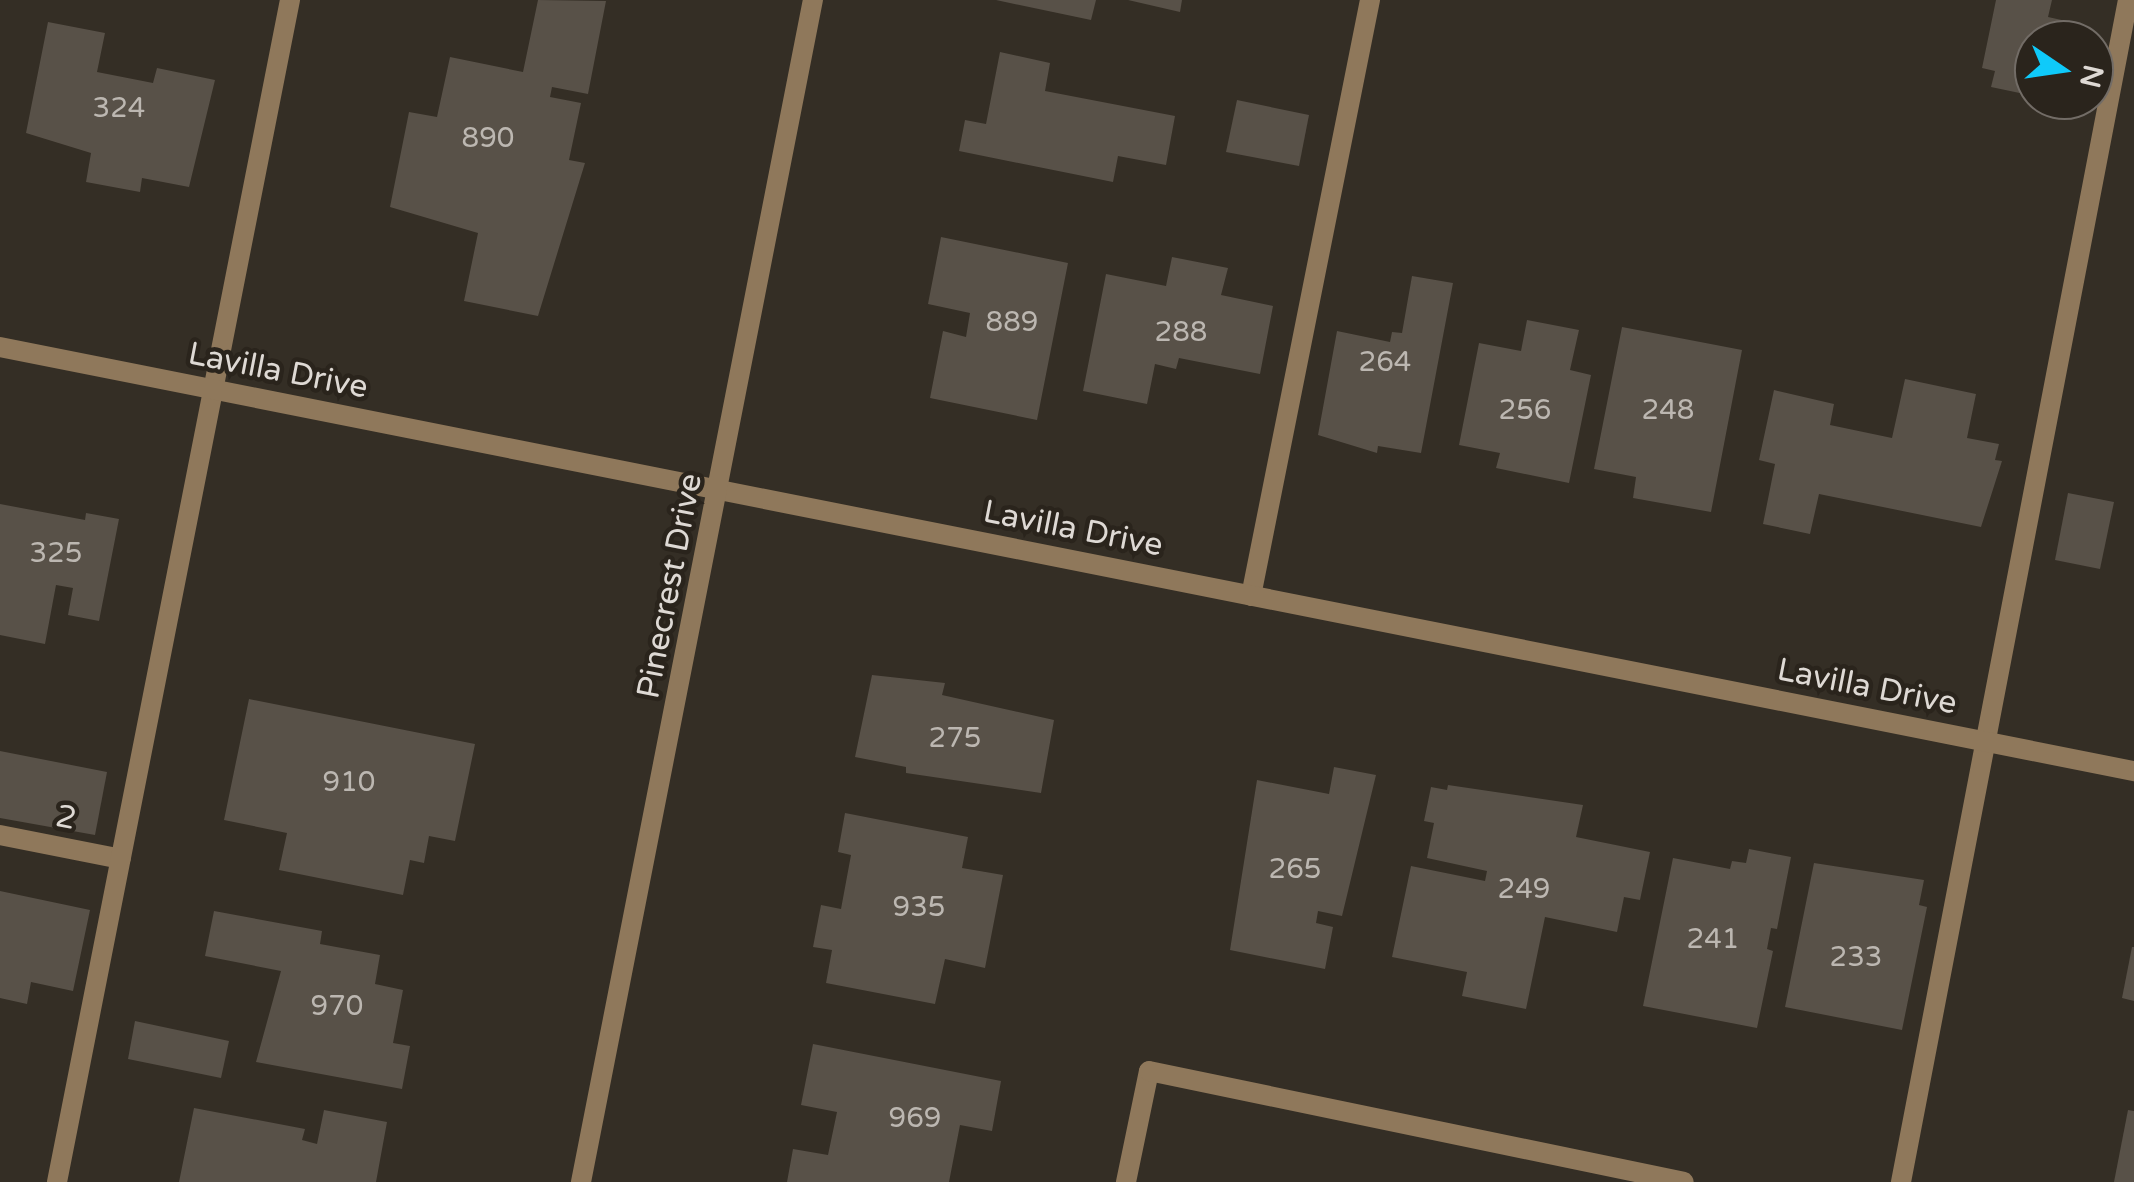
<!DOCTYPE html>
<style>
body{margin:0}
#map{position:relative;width:2134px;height:1182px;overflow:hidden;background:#342e25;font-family:"Varela Round",sans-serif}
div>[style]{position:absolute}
.building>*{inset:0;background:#585148}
.service>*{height:20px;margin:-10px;padding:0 10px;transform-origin:10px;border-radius:10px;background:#8f785b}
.minor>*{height:20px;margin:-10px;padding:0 10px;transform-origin:10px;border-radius:10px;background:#8f785b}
span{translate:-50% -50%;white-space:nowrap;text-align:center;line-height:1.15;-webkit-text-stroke:9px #2a241c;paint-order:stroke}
.number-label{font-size:28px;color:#bcb7b1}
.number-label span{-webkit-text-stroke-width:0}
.street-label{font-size:32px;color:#ded9d4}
.north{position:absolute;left:2014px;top:20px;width:100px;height:100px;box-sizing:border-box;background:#2a241c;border:2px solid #726c66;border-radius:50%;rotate:103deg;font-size:28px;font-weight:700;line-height:40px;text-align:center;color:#ded9d4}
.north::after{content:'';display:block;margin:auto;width:35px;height:45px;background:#0fcafa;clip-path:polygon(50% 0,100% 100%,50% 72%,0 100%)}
</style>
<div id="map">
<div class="building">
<div style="clip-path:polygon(538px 0,606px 1px,588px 94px,552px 87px,550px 97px,581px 103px,569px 160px,585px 163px,538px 316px,464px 301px,478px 233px,390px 207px,409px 112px,437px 117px,450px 57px,523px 72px)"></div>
<div style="clip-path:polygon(996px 0,1096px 0,1091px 20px)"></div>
<div style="clip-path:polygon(1128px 0,1182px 0,1180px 12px)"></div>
<div style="clip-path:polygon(1996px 0,2052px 0,2048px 17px,2066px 21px,2062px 40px,2034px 40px,2034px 96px,1991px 87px,1995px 71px,1982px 68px)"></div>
<div style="clip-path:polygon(48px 22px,105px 33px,97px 72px,153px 83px,157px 68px,215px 80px,189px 187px,142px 178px,140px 192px,86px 182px,91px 153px,26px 133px)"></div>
<div style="clip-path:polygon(1000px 52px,1050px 63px,1045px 91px,1175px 116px,1166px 165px,1118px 156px,1113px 182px,959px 151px,965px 120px,986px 124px)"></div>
<div style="clip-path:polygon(1237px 100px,1309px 115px,1299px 166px,1226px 152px)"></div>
<div style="clip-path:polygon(941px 237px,1068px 263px,1037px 420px,930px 398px,943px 331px,966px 337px,970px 313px,928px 304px)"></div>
<div style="clip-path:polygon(1172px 257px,1228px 268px,1221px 295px,1273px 306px,1260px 374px,1179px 358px,1176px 369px,1155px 364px,1147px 404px,1083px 391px,1106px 274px,1166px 286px)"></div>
<div style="clip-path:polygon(1412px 276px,1453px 283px,1421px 453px,1378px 446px,1377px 453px,1318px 435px,1337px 331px,1390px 342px,1392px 332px,1402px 333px)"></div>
<div style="clip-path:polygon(1527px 320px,1579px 330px,1570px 370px,1591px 375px,1569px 483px,1496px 468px,1500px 453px,1459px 445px,1479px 343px,1521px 351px)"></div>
<div style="clip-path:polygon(1622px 327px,1742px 350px,1711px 512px,1633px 498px,1636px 477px,1594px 469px)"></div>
<div style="clip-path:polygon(1905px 379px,1976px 394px,1967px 438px,1999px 444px,1995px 460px,2002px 461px,1981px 527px,1819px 494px,1810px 534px,1763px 524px,1775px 464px,1759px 460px,1774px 390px,1834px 404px,1830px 425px,1892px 438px)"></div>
<div style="clip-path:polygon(2068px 493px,2114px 502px,2100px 569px,2055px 560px)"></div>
<div style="clip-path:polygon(0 504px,85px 520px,86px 513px,119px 519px,99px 621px,68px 615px,73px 588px,56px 585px,45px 644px,0 635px)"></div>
<div style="clip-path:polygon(872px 675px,945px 683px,942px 695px,1054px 720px,1041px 793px,906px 773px,906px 767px,855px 757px)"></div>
<div style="clip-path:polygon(249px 699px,475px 744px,455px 841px,429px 836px,424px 863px,410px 860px,403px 895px,279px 870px,287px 833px,224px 820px)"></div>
<div style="clip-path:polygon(0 751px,107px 772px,95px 835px,0 818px)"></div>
<div style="clip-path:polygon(1334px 767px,1376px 775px,1342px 916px,1318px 911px,1316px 923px,1333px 927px,1325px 969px,1230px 950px,1257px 780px,1329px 794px)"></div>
<div style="clip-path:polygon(1448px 785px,1583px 805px,1576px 837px,1650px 852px,1640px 900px,1624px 897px,1617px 932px,1545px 917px,1526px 1009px,1462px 996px,1467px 972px,1392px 957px,1411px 866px,1485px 881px,1487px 871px,1427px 858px,1434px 823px,1424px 821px,1431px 787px,1447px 790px)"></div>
<div style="clip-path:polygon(845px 813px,968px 837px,962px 868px,1003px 875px,985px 968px,945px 959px,935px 1004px,826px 983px,832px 950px,813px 947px,821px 905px,841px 909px,851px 855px,838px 852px)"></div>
<div style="clip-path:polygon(1749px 849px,1791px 857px,1777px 929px,1771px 928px,1767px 949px,1773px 951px,1757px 1028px,1643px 1006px,1673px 858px,1730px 869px,1732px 861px,1746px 863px)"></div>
<div style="clip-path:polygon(1814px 863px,1924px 880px,1919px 905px,1927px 907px,1902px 1030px,1785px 1007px)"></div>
<div style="clip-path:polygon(0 891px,90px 910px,73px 991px,31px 982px,27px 1004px,0 998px)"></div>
<div style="clip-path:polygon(214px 911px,322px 931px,320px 944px,380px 955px,375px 984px,403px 990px,393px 1043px,410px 1046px,402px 1089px,256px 1062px,281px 971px,205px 956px)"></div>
<div style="clip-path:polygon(2132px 947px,2134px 947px,2134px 1001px,2122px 998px)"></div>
<div style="clip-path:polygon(135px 1021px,229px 1041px,221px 1078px,128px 1059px)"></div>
<div style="clip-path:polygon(813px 1044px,1001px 1081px,992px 1131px,960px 1125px,949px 1182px,787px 1182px,793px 1149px,828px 1155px,837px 1112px,801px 1105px)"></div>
<div style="clip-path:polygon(194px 1108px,305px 1129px,302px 1140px,317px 1144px,324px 1110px,387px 1122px,376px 1182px,179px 1182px)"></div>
<div style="clip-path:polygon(2128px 1110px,2134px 1111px,2134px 1182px,2114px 1182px)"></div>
</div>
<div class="service">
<div style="left:1251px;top:596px;width:608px;rotate:-78.71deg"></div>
<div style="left:0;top:835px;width:123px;rotate:11.2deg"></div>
<div style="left:57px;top:1182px;width:1205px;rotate:-78.85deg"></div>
<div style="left:1126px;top:1182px;width:113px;rotate:-78.3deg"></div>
<div style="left:1149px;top:1071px;width:546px;rotate:11.72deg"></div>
<div style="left:1901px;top:1182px;width:1204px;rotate:-79.13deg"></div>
</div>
<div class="minor">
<div style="left:0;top:347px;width:2176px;rotate:11.24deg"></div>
<div style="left:581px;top:1182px;width:1205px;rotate:-78.9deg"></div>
</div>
<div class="number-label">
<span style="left:119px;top:108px">324</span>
<span style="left:488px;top:138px">890</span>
<span style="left:1012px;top:322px">889</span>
<span style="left:1181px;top:332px">288</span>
<span style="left:1385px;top:362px">264</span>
<span style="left:1525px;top:410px">256</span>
<span style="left:1668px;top:410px">248</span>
<span style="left:56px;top:553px">325</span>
<span style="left:955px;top:738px">275</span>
<span style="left:349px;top:782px">910</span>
<span style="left:1295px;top:869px">265</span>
<span style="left:1524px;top:889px">249</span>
<span style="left:919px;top:907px">935</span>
<span style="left:1713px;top:939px">241</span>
<span style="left:1856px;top:957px">233</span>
<span style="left:337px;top:1006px">970</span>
<span style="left:915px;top:1118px">969</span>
</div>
<div class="street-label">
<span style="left:278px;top:371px;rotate:11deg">Lavilla Drive</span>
<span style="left:1073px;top:529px;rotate:11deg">Lavilla Drive</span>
<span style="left:670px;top:586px;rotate:-79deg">Pinecrest Drive</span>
<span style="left:1867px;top:687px;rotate:11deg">Lavilla Drive</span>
<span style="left:66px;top:818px;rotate:11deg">2</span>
</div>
<div class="north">N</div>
</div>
